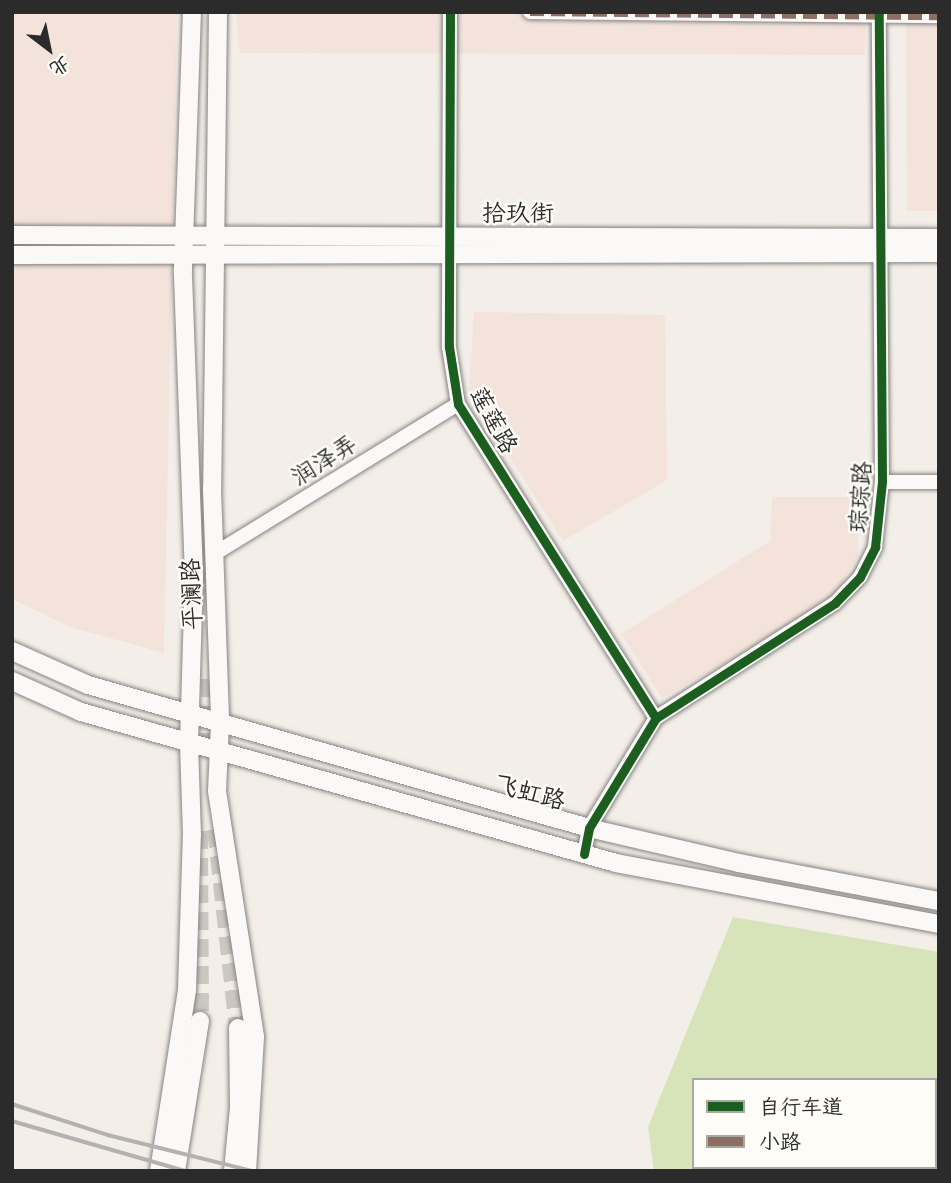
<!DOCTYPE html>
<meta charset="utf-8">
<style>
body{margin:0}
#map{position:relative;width:951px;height:1183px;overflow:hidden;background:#f4eee9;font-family:"Patrick Hand","LXGW WenKai TC",sans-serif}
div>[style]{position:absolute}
.built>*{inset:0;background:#f3e3db}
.green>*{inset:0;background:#d7e4ba}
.major-tunnel>*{height:18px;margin-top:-9px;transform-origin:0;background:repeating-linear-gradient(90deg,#ccc7c3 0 18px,transparent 0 27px)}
.roads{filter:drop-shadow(0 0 2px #858380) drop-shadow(0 0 2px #858380)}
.minor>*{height:14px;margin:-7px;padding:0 7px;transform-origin:7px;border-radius:7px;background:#faf9f7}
.major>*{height:18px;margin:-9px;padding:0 9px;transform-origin:9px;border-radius:9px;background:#faf9f7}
.rail>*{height:3.5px;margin:-1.75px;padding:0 1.75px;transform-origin:1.75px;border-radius:1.75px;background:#b3b2b0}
.quiet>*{height:7px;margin-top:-3.5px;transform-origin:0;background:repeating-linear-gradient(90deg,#8d6e63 0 14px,transparent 0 21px)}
.cycleway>*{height:9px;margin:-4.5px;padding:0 4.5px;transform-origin:4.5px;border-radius:4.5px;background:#1b5e20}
span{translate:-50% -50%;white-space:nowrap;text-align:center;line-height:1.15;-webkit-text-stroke:5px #fdfcf7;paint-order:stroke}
.street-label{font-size:24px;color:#2b2b2b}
.frame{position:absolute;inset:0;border:14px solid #2b2b2b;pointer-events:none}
.legend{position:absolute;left:692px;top:1078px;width:245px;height:91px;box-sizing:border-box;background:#fdfcf7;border:2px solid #a9a8a5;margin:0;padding:9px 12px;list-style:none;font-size:21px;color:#2b2b2b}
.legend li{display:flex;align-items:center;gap:14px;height:35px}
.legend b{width:35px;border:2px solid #a9a8a5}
.north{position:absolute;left:14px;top:14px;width:70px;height:70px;-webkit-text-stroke:5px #fdfcf7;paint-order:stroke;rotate:148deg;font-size:19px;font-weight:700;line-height:28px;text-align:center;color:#2b2b2b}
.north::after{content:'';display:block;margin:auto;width:24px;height:32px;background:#2b2b2b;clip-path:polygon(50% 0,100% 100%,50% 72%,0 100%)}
</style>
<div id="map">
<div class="built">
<div style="clip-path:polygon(12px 12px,177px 12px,164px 653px,70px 627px,12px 599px)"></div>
<div style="clip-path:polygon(236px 12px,866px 12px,865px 55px,240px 53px)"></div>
<div style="clip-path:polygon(906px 12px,939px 12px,939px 211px,907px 211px)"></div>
<div style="clip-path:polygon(474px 312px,665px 315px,667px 480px,563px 541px,469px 393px)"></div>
<div style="clip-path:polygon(772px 497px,858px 497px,858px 557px,828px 604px,662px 698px,621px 634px,770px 541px)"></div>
</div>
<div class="green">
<div style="clip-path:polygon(evenodd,733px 917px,939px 952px,939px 1171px,654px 1171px,648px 1127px,733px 917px,694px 1080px,935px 1080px,935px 1167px,694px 1167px,694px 1080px)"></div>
</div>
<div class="major-tunnel">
<div style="left:210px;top:679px;width:77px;rotate:89.3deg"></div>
<div style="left:216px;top:829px;width:200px;rotate:83.7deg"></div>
<div style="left:199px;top:831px;width:190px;rotate:89.7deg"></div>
</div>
<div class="roads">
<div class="minor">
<div style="left:450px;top:12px;width:335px;rotate:90.2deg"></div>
<div style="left:449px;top:347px;width:58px;rotate:81deg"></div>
<div style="left:458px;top:404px;width:371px;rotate:57.8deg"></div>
<div style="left:530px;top:12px;width:409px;rotate:0.6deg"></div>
<div style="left:882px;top:482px;width:57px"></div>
<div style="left:214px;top:554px;width:286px;rotate:-31.6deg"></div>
<div style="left:584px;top:854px;width:26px;rotate:-79deg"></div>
<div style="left:589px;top:828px;width:129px;rotate:-58.7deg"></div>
<div style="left:656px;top:718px;width:213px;rotate:-32.7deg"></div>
<div style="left:835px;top:603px;width:36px;rotate:-46deg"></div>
<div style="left:860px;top:577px;width:34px;rotate:-63deg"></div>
<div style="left:875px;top:547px;width:65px;rotate:-83.9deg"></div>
<div style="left:882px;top:482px;width:470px;rotate:-90.4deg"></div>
</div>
<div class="major">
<div style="left:218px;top:12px;width:477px;rotate:90.7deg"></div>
<div style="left:212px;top:489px;width:234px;rotate:88deg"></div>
<div style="left:220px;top:723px;width:68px;rotate:92.5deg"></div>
<div style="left:217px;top:791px;width:249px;rotate:81.2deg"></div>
<div style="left:255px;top:1037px;width:134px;rotate:93.4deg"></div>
<div style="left:12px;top:235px;width:927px;rotate:0.19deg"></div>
<div style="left:12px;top:255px;width:927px;rotate:-0.12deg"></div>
<div style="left:12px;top:651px;width:83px;rotate:24.1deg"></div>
<div style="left:88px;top:685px;width:521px;rotate:15.93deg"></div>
<div style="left:589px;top:828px;width:154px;rotate:13.1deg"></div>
<div style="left:739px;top:863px;width:204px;rotate:10.8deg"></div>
<div style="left:12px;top:681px;width:76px;rotate:24.2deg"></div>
<div style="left:81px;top:712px;width:556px;rotate:15.76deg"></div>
<div style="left:616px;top:863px;width:329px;rotate:10.7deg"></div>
<div style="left:159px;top:1171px;width:183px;rotate:-81.2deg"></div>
<div style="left:187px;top:990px;width:155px;rotate:-88.2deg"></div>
<div style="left:192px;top:835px;width:92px;rotate:-91.9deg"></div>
<div style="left:189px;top:743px;width:167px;rotate:-88.3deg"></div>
<div style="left:194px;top:576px;width:307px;rotate:-92.1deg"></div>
<div style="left:183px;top:269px;width:257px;rotate:-88deg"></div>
<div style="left:176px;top:1171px;width:152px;rotate:-80.9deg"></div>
<div style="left:233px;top:1171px;width:64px;rotate:-84.6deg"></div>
<div style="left:239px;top:1107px;width:79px;rotate:-90.7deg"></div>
</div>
</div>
<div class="rail">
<div style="left:12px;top:1104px;width:101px;rotate:17.9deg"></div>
<div style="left:108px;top:1135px;width:148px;rotate:14deg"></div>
<div style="left:12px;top:1121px;width:180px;rotate:16.1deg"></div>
</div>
<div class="quiet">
<div style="left:530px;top:12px;width:409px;rotate:0.6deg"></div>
</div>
<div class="cycleway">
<div style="left:450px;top:12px;width:335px;rotate:90.2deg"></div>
<div style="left:449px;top:347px;width:58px;rotate:81deg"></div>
<div style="left:458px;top:404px;width:371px;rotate:57.8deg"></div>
<div style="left:584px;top:854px;width:26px;rotate:-79deg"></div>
<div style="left:589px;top:828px;width:129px;rotate:-58.7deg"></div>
<div style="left:656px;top:718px;width:213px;rotate:-32.7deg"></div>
<div style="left:835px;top:603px;width:36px;rotate:-46deg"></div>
<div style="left:860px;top:577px;width:34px;rotate:-63deg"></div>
<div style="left:875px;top:547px;width:65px;rotate:-83.9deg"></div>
<div style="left:882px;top:482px;width:470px;rotate:-90.4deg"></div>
</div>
<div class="street-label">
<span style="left:518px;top:213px">拾玖街</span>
<span style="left:494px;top:420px;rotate:61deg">莲莲路</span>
<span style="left:324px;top:460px;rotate:-32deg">润泽弄</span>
<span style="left:860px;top:497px;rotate:-86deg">琮琮路</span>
<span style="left:191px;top:594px;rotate:-92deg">平澜路</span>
<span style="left:530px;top:792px;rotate:15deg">飞虹路</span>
</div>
<div class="frame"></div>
<ul class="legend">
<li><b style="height:9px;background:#1b5e20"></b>自行车道</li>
<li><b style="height:9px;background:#8d6e63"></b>小路</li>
</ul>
<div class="north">北</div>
</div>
